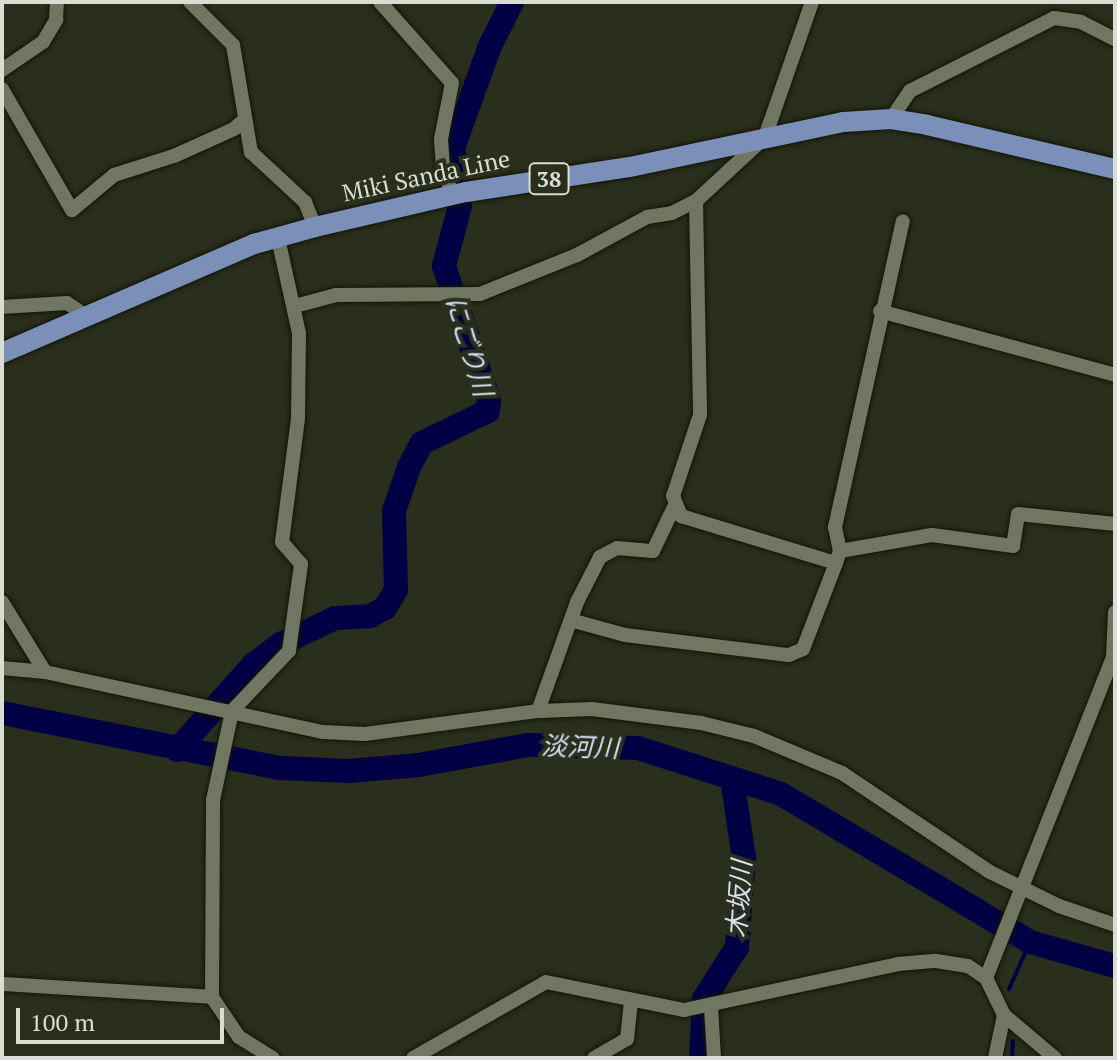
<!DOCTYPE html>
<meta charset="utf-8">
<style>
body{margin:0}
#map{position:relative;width:1117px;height:1060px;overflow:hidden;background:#2a2e1d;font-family:"PT Serif","Noto Sans JP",serif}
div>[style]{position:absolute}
.stream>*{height:4px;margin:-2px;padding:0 2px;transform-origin:2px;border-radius:2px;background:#020045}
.river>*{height:24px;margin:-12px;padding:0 12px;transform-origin:12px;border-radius:12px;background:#020045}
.roads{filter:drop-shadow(0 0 2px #121606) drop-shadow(0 0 2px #121606)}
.street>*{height:14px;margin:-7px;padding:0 7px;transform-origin:7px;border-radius:7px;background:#717663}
.primary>*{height:20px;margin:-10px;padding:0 10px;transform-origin:10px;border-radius:10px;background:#7a90b9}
span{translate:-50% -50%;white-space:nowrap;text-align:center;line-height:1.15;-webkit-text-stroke:8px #2a2e1d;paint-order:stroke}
.shield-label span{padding:2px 6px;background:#2a2e1d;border:2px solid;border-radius:6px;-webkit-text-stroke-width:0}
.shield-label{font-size:22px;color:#daddd2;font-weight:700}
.street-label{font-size:24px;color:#daddd2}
.water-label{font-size:26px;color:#d6dff4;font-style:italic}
.frame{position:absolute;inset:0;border:4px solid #daddd2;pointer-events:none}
.scale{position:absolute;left:16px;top:1008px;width:208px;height:36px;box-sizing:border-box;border:4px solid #daddd2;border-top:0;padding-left:10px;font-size:24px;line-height:28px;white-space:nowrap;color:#daddd2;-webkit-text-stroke:6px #2a2e1d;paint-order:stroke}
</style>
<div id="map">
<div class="stream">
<div style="left:1009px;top:989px;width:51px;rotate:-65.9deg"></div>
<div style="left:1012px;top:1058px;width:17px;rotate:-87deg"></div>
</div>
<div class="river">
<div style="left:459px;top:176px;width:29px;rotate:-102deg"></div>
<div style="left:453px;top:148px;width:109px;rotate:-70.1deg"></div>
<div style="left:490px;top:46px;width:49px;rotate:-63.4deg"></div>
<div style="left:2px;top:713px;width:284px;rotate:11.2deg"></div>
<div style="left:281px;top:768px;width:68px;rotate:2.5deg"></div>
<div style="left:349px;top:771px;width:70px;rotate:-4.9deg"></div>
<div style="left:419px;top:765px;width:111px;rotate:-10.4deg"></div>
<div style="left:528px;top:745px;width:110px;rotate:1.6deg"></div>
<div style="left:638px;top:748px;width:150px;rotate:17.8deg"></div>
<div style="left:781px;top:794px;width:290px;rotate:30.7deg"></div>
<div style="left:1030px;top:942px;width:88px;rotate:15.8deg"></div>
<div style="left:177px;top:750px;width:115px;rotate:-48.2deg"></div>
<div style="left:254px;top:664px;width:34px;rotate:-37deg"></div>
<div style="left:281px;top:644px;width:60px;rotate:-25.7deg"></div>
<div style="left:335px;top:618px;width:35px;rotate:-3deg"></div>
<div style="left:370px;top:616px;width:17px;rotate:-28deg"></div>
<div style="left:385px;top:608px;width:21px;rotate:-59deg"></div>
<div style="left:396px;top:590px;width:79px;rotate:-91.5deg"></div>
<div style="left:394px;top:511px;width:46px;rotate:-71.2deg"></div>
<div style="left:409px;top:467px;width:27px;rotate:-62deg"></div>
<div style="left:422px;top:443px;width:73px;rotate:-25.9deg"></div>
<div style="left:488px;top:411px;width:11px;rotate:-85deg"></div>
<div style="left:489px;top:400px;width:141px;rotate:-108.6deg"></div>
<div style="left:444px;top:266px;width:62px;rotate:-75.1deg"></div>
<div style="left:701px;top:1058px;width:59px;rotate:-87.1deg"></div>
<div style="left:704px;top:999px;width:62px;rotate:-57.6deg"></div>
<div style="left:737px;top:947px;width:89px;rotate:-85.5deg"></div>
<div style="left:744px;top:858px;width:80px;rotate:-98.6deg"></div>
</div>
<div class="roads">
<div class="street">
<div style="left:190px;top:2px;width:61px;rotate:45deg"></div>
<div style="left:233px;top:45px;width:109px;rotate:80.5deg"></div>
<div style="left:251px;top:152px;width:74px;rotate:42.8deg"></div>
<div style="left:305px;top:202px;width:27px;rotate:68deg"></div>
<div style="left:380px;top:2px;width:108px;rotate:48.4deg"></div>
<div style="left:452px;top:83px;width:57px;rotate:101.1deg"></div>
<div style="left:441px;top:139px;width:32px;rotate:86deg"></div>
<div style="left:443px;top:171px;width:26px;rotate:67deg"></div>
<div style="left:2px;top:70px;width:50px;rotate:-34.3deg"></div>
<div style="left:43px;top:42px;width:26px;rotate:-59deg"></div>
<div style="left:56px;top:20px;width:18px;rotate:-87deg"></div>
<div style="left:2px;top:89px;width:140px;rotate:60deg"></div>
<div style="left:72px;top:210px;width:55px;rotate:-39.8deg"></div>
<div style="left:114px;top:175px;width:63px;rotate:-17.6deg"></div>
<div style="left:174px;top:156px;width:66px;rotate:-24.2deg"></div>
<div style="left:234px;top:129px;width:15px;rotate:-42deg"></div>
<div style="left:891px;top:119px;width:34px;rotate:-56deg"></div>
<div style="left:910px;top:91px;width:161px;rotate:-26.9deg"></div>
<div style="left:1054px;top:18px;width:27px;rotate:8deg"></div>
<div style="left:1081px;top:22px;width:38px;rotate:27deg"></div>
<div style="left:696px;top:201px;width:214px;rotate:88.9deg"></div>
<div style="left:700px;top:415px;width:85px;rotate:108.4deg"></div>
<div style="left:673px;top:496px;width:22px;rotate:68deg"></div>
<div style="left:681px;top:516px;width:162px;rotate:16.9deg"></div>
<div style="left:836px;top:563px;width:13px;rotate:-72deg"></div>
<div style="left:840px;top:551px;width:93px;rotate:-9.9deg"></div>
<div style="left:932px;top:535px;width:82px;rotate:7.7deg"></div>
<div style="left:1013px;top:546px;width:32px;rotate:-81deg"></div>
<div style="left:1018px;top:514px;width:98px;rotate:5.9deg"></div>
<div style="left:295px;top:306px;width:42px;rotate:-15deg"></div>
<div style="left:336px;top:295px;width:144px;rotate:-0.4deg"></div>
<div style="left:480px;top:294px;width:105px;rotate:-21.9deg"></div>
<div style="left:577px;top:255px;width:80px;rotate:-28.5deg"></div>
<div style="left:647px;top:217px;width:25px;rotate:-9deg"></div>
<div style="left:672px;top:213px;width:27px;rotate:-27deg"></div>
<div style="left:696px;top:201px;width:94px;rotate:-42.8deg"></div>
<div style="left:765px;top:137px;width:143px;rotate:-70.8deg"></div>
<div style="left:2px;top:307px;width:65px;rotate:-3.5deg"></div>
<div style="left:67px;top:303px;width:22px;rotate:34deg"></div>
<div style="left:880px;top:311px;width:244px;rotate:15.2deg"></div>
<div style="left:840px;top:551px;width:25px;rotate:-102deg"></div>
<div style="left:835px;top:527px;width:313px;rotate:-77.5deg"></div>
<div style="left:2px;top:602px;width:82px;rotate:58.4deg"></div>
<div style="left:574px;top:621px;width:53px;rotate:15.4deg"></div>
<div style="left:625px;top:635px;width:165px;rotate:7deg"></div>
<div style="left:789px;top:655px;width:15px;rotate:-23deg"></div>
<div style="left:803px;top:649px;width:92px;rotate:-69deg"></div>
<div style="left:2px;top:668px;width:43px;rotate:5.3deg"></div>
<div style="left:45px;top:672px;width:284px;rotate:12.2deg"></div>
<div style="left:323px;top:732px;width:42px;rotate:2.7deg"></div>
<div style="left:365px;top:734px;width:175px;rotate:-7.6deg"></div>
<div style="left:538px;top:711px;width:54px;rotate:-2.1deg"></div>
<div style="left:592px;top:709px;width:110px;rotate:7.3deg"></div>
<div style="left:701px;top:723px;width:55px;rotate:13.8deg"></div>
<div style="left:754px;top:736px;width:95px;rotate:22.8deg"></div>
<div style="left:842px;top:773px;width:178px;rotate:33.8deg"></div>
<div style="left:990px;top:872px;width:77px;rotate:26.2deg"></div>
<div style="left:1059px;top:906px;width:59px;rotate:18.7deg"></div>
<div style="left:538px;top:711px;width:116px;rotate:-70.3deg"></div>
<div style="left:577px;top:602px;width:51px;rotate:-62.9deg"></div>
<div style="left:600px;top:557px;width:19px;rotate:-28deg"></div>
<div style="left:617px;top:548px;width:36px;rotate:5deg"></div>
<div style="left:653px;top:551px;width:49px;rotate:-64.5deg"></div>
<div style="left:2px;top:984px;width:210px;rotate:3.5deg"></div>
<div style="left:212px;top:997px;width:197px;rotate:-89.7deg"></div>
<div style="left:213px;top:800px;width:91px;rotate:-77.9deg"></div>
<div style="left:232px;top:711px;width:83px;rotate:-46.5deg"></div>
<div style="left:289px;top:651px;width:88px;rotate:-82.1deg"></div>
<div style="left:301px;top:564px;width:29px;rotate:-131deg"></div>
<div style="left:282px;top:542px;width:125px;rotate:-82.6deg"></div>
<div style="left:298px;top:418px;width:85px;rotate:-89.3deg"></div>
<div style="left:299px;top:333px;width:97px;rotate:-102.5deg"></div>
<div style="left:212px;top:997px;width:48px;rotate:56deg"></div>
<div style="left:239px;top:1037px;width:40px;rotate:32deg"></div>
<div style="left:711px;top:1007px;width:51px;rotate:86.6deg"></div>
<div style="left:413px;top:1058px;width:153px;rotate:-29.7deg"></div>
<div style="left:546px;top:982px;width:141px;rotate:11.5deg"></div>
<div style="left:684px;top:1010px;width:219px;rotate:-12.1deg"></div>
<div style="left:898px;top:964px;width:38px;rotate:-5deg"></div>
<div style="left:936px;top:961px;width:32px;rotate:9deg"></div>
<div style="left:968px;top:966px;width:22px;rotate:34deg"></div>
<div style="left:594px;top:1058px;width:38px;rotate:-30deg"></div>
<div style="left:627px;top:1039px;width:39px;rotate:-84deg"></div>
<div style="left:995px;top:1058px;width:44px;rotate:-78.2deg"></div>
<div style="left:1055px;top:1058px;width:67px;rotate:-139.9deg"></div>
<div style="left:1004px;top:1015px;width:41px;rotate:-115.9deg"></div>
<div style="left:986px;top:978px;width:344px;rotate:-68.4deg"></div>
<div style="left:1113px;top:658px;width:46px;rotate:-87.5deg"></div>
</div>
<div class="primary">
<div style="left:2px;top:353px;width:275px;rotate:-23.4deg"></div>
<div style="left:254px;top:244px;width:63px;rotate:-15.6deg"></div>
<div style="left:315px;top:227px;width:155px;rotate:-13.1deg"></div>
<div style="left:466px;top:192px;width:166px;rotate:-8.7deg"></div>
<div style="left:630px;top:167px;width:218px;rotate:-11.9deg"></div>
<div style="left:843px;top:122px;width:48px;rotate:-3.6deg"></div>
<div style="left:891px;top:119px;width:36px;rotate:9deg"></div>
<div style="left:927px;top:125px;width:193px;rotate:13.2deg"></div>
</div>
</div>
<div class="shield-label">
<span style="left:549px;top:179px">38</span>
</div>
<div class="street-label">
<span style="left:426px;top:176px;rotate:-12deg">Miki Sanda Line</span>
</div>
<div class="water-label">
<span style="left:469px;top:346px;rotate:73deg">にごり川</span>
<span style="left:580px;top:747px;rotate:2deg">淡河川</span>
<span style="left:739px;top:899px;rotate:-86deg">木坂川</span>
</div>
<div class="frame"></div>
<div class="scale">100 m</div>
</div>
